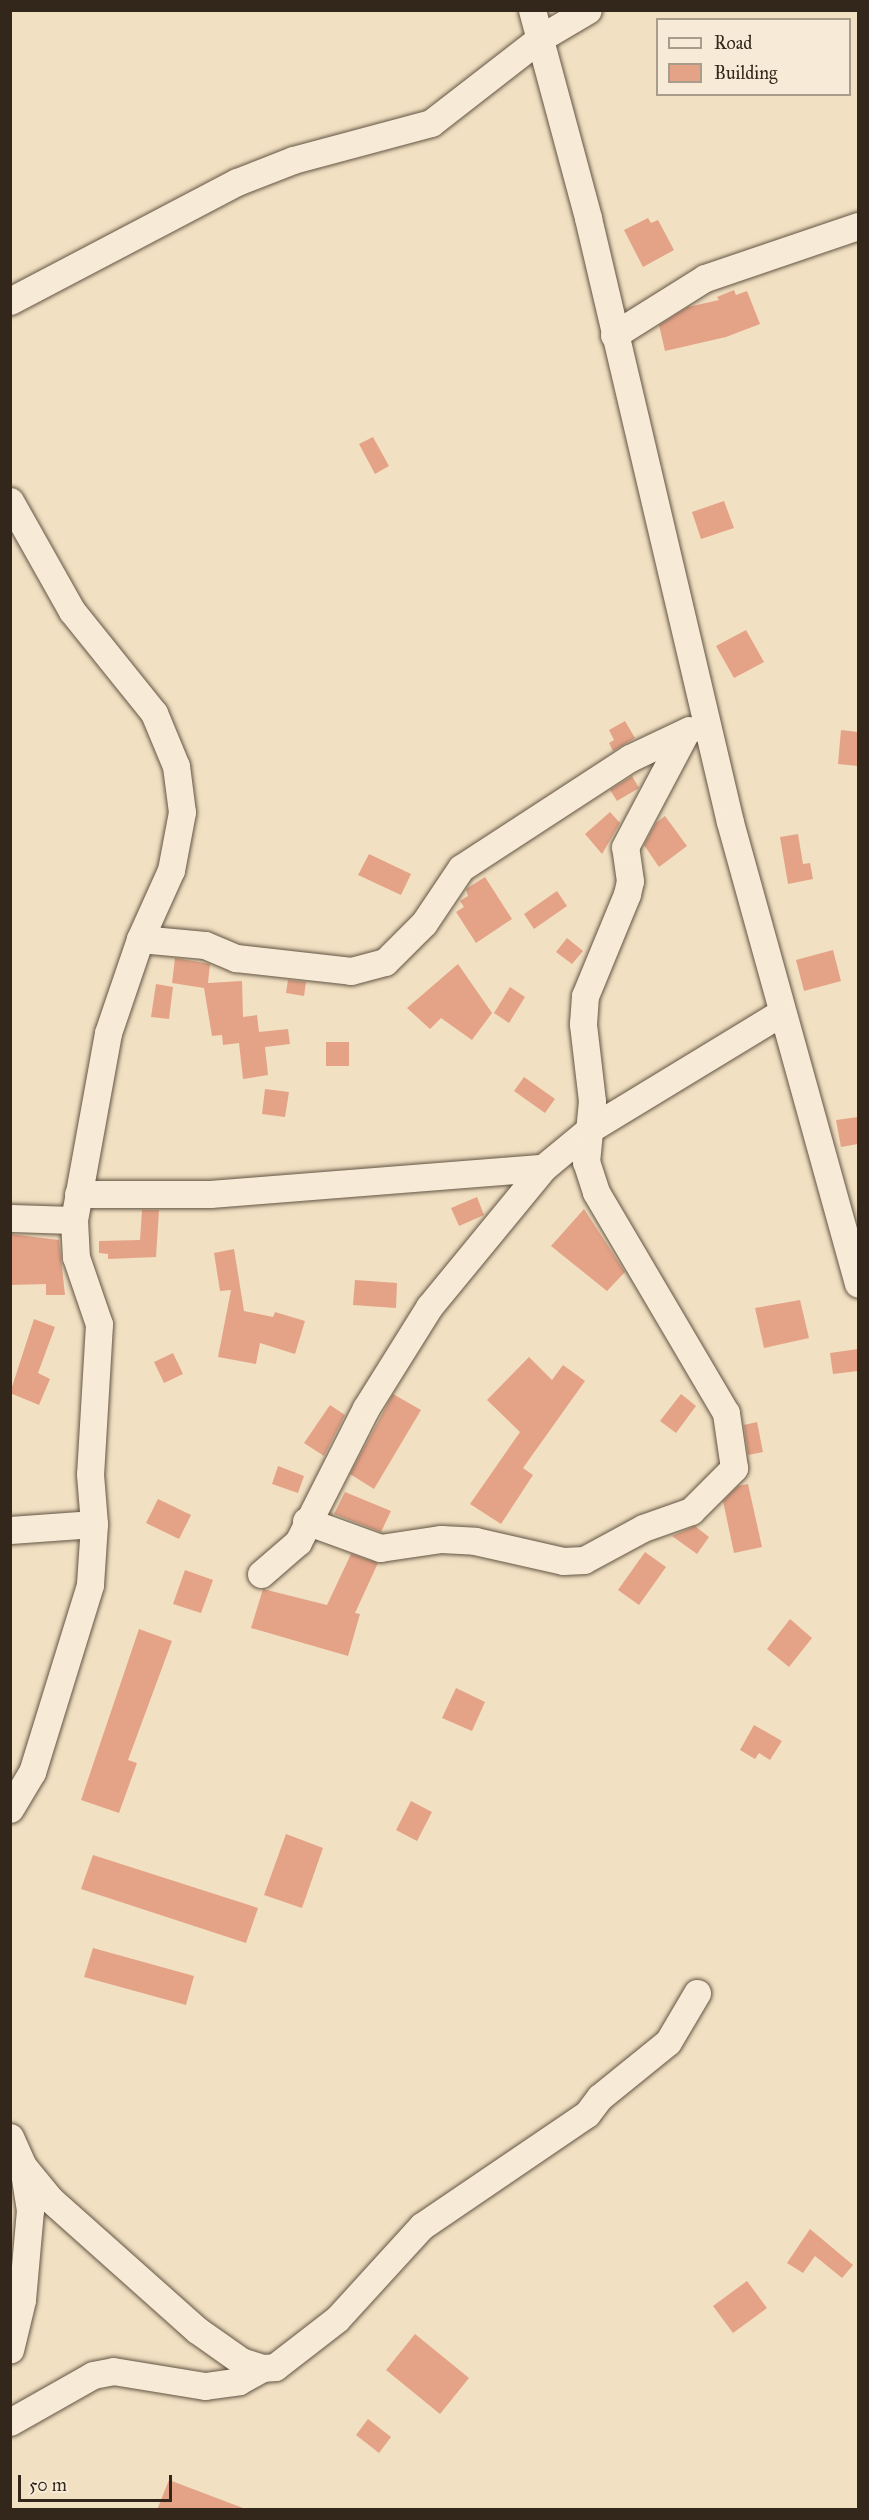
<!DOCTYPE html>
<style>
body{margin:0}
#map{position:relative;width:869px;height:2520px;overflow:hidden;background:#f2e0c2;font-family:"IM FELL Great Primer",serif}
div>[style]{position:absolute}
.building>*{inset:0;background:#e4a387}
.roads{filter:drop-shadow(0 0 2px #625544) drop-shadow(0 0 2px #625544)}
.minor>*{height:27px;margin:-13.5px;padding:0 13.5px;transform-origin:13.5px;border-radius:13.5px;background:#f7ebd7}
span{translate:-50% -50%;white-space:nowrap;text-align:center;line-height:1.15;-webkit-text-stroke:4.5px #f7ebd7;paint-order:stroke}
.frame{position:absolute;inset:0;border:12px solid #32271a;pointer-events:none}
.legend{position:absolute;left:656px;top:18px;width:195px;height:78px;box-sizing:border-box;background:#f7ebd7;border:2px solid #a89d8b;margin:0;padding:8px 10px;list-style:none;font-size:18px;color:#32271a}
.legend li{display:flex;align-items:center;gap:12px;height:30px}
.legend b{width:30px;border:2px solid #a89d8b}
.scale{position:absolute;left:18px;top:2475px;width:154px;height:27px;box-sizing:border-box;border:3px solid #32271a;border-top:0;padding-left:8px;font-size:18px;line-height:21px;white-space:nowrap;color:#32271a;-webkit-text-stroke:4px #f7ebd7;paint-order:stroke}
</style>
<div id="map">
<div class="building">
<div style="clip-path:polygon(648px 218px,651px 223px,658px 220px,674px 250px,643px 267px,624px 230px)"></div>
<div style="clip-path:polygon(734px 290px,736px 295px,747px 291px,760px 324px,726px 337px,665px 351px,659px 325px,688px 307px,719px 300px,717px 297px)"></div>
<div style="clip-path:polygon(373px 437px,389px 466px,375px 474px,359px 444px)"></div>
<div style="clip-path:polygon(724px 501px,734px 528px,701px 539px,692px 512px)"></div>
<div style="clip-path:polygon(746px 630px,764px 662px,734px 678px,716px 646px)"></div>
<div style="clip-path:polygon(625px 721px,635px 738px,613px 751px,609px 743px,614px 740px,609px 730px)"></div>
<div style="clip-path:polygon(841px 730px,858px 732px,858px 766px,838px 764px)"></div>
<div style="clip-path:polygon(632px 776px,639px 788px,617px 801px,610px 790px)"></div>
<div style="clip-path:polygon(610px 812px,620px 823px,602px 854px,585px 834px)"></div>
<div style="clip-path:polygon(665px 816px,687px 846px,659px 867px,644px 845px,656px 823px)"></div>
<div style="clip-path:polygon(798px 834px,803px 864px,810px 863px,813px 879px,788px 884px,780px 837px)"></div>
<div style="clip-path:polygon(369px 854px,411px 874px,401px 895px,358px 875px)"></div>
<div style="clip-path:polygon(485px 877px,512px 919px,476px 943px,456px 912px,464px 907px,460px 901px,468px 896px,466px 889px)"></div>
<div style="clip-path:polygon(557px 891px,567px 906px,534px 929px,524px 914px)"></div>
<div style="clip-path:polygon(567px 938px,583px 951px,572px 964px,556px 952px)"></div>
<div style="clip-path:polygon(833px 950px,841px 981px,804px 991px,796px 960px)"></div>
<div style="clip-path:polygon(175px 958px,210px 964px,208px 983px,242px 981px,243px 1017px,257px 1015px,259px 1032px,288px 1029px,290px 1044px,265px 1047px,268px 1075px,243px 1079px,239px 1043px,223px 1045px,222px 1035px,212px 1036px,204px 988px,172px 983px)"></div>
<div style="clip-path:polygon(458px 964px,492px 1013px,472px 1040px,441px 1018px,430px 1029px,407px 1008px)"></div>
<div style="clip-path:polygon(288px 980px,306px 982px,304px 996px,286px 993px)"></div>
<div style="clip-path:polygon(156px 984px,173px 987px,169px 1019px,151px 1017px)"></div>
<div style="clip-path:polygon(510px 987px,525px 997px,509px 1023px,494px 1013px)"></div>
<div style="clip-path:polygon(326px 1042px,349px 1042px,349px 1066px,326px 1066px)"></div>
<div style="clip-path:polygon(524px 1077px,555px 1099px,545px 1113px,514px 1091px)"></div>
<div style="clip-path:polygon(265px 1089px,289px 1092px,285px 1117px,262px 1114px)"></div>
<div style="clip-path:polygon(858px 1117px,858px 1144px,841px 1147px,836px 1120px)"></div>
<div style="clip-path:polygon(477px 1197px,484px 1215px,459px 1226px,451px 1208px)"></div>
<div style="clip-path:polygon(584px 1209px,625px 1272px,607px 1291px,551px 1246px)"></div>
<div style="clip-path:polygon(142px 1210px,159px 1210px,156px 1257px,108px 1259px,108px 1254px,99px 1253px,99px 1241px,140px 1240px)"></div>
<div style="clip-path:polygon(10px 1234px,59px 1240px,65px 1295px,46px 1295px,46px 1284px,10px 1285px)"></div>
<div style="clip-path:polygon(234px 1249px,244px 1311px,273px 1317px,275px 1312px,305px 1321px,295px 1354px,260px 1343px,256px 1364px,218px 1357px,231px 1290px,220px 1291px,214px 1253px)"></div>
<div style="clip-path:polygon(355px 1280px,397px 1283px,396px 1308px,353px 1305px)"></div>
<div style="clip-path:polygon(800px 1300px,809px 1338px,764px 1348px,755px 1308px)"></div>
<div style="clip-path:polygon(34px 1319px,55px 1327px,38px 1373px,50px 1379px,39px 1405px,10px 1393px)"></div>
<div style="clip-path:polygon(858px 1349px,858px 1371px,833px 1374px,830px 1353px)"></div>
<div style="clip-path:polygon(173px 1353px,183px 1374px,164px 1383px,154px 1362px)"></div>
<div style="clip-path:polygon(529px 1357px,552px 1380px,563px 1365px,585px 1381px,523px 1468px,533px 1475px,501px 1524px,470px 1504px,520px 1432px,487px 1400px)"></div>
<div style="clip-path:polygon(393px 1394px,421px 1410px,374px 1489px,350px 1474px)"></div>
<div style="clip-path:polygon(681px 1394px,696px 1406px,676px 1433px,660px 1421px)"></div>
<div style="clip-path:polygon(330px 1405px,345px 1415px,324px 1456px,304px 1443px)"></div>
<div style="clip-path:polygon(757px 1422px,763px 1452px,748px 1455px,744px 1425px)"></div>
<div style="clip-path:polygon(278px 1466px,304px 1476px,298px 1493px,272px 1484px)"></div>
<div style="clip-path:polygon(748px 1484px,762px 1547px,734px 1553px,723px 1501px,738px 1486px)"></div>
<div style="clip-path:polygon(345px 1492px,391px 1511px,381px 1532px,334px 1514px)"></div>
<div style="clip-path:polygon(158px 1499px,191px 1515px,179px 1539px,146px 1523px)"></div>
<div style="clip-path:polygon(695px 1526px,709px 1537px,697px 1554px,672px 1536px)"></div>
<div style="clip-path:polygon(645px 1552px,666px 1567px,639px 1605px,618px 1590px)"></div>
<div style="clip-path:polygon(351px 1554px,378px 1563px,355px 1613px,360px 1614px,348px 1656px,251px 1628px,263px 1589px,327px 1605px)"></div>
<div style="clip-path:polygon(185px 1570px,213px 1580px,201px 1613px,173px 1604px)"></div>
<div style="clip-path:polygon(790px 1619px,812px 1638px,789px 1667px,767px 1649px)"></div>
<div style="clip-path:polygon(139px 1629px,172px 1641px,128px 1760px,137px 1763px,119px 1813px,81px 1800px)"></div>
<div style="clip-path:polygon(456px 1688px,485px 1702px,472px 1731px,442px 1718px)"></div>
<div style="clip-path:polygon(754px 1725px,782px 1741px,770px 1760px,759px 1753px,755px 1759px,740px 1750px)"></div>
<div style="clip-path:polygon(411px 1801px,432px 1812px,417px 1841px,396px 1830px)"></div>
<div style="clip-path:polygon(286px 1834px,323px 1848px,302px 1908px,264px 1895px)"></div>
<div style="clip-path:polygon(93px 1855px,258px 1908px,246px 1943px,81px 1889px)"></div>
<div style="clip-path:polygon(93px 1948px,194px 1976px,186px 2005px,84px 1977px)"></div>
<div style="clip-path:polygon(810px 2229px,853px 2265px,842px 2278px,815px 2256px,803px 2273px,787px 2263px)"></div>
<div style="clip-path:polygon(747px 2281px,767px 2308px,733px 2333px,713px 2306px)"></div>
<div style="clip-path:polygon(415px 2334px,469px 2378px,440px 2414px,386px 2370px)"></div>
<div style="clip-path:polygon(368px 2419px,391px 2437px,379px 2453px,356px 2435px)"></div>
<div style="clip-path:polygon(169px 2480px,243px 2508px,242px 2510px,157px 2510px)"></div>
</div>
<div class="roads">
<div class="minor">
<div style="left:532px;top:10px;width:215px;rotate:74.9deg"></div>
<div style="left:588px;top:218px;width:620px;rotate:76.77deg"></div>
<div style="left:730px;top:822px;width:479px;rotate:74.5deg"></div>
<div style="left:10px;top:301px;width:256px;rotate:-27.7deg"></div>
<div style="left:237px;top:182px;width:60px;rotate:-21.4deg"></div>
<div style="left:293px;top:160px;width:143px;rotate:-15deg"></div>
<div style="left:431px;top:123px;width:140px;rotate:-37.8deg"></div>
<div style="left:542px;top:37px;width:53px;rotate:-30.4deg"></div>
<div style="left:614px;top:335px;width:107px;rotate:-32.1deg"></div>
<div style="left:705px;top:278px;width:162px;rotate:-18.8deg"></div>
<div style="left:10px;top:501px;width:126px;rotate:60.6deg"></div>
<div style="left:72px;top:611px;width:131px;rotate:51.2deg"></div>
<div style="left:154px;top:713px;width:57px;rotate:67.5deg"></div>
<div style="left:176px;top:766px;width:46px;rotate:82.6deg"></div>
<div style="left:182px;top:812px;width:59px;rotate:100.7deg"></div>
<div style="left:171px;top:870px;width:76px;rotate:114.2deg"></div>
<div style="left:140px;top:939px;width:99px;rotate:108.8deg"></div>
<div style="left:108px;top:1033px;width:190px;rotate:100.3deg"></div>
<div style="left:74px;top:1220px;width:37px;rotate:87deg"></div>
<div style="left:76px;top:1257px;width:71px;rotate:71.1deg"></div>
<div style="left:99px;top:1324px;width:150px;rotate:93.4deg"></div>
<div style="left:90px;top:1474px;width:50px;rotate:85.4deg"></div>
<div style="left:94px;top:1524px;width:61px;rotate:93.8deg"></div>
<div style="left:90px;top:1585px;width:196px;rotate:107.2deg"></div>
<div style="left:32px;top:1772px;width:43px;rotate:120.7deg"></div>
<div style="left:140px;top:939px;width:65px;rotate:5.3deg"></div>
<div style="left:205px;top:945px;width:34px;rotate:23deg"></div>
<div style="left:236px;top:958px;width:116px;rotate:6.4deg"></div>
<div style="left:351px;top:971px;width:35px;rotate:-15deg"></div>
<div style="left:385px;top:962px;width:55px;rotate:-45deg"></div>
<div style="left:424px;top:923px;width:66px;rotate:-56.1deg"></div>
<div style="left:461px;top:868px;width:202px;rotate:-33.1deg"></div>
<div style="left:630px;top:758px;width:65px;rotate:-25.4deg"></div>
<div style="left:78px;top:1194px;width:132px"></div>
<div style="left:210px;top:1194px;width:334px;rotate:-4.5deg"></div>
<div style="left:10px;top:1218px;width:64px;rotate:1.8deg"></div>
<div style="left:306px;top:1521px;width:79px;rotate:20deg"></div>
<div style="left:380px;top:1548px;width:62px;rotate:-8.4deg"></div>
<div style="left:441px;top:1539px;width:34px;rotate:3deg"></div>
<div style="left:475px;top:1541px;width:90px;rotate:12.8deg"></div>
<div style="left:563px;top:1561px;width:21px;rotate:-3deg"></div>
<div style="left:584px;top:1560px;width:67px;rotate:-28.5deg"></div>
<div style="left:643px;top:1528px;width:51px;rotate:-19.5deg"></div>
<div style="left:691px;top:1511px;width:61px;rotate:-45deg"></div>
<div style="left:734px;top:1468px;width:56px;rotate:-98.3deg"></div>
<div style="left:726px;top:1413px;width:256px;rotate:-120.5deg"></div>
<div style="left:596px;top:1192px;width:32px;rotate:-108deg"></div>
<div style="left:586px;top:1162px;width:61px;rotate:-84.4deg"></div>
<div style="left:592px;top:1101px;width:78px;rotate:-96.7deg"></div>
<div style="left:583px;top:1024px;width:28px;rotate:-86deg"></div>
<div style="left:585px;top:996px;width:110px;rotate:-67.6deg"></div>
<div style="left:627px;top:894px;width:13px;rotate:-77deg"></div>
<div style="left:630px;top:881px;width:34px;rotate:-98deg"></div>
<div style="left:625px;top:847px;width:130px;rotate:-62.1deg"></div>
<div style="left:10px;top:1530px;width:84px;rotate:-4.1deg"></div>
<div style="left:261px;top:1574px;width:49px;rotate:-40.9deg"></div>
<div style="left:298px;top:1542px;width:150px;rotate:-63.1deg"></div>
<div style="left:366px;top:1408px;width:119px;rotate:-58deg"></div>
<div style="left:429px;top:1307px;width:180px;rotate:-50.6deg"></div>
<div style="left:543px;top:1168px;width:61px;rotate:-39.7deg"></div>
<div style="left:590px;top:1129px;width:223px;rotate:-31.3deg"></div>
<div style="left:10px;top:2137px;width:32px;rotate:66deg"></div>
<div style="left:23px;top:2166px;width:45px;rotate:81deg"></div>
<div style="left:30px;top:2210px;width:90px;rotate:95.1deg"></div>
<div style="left:22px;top:2300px;width:51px;rotate:103.5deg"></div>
<div style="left:23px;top:2166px;width:43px;rotate:50.7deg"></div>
<div style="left:50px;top:2199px;width:197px;rotate:41.7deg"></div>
<div style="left:197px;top:2330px;width:54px;rotate:35.2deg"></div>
<div style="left:241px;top:2361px;width:22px;rotate:18deg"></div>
<div style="left:262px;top:2368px;width:13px;rotate:-4deg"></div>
<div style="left:275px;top:2367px;width:78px;rotate:-37.7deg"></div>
<div style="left:337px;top:2319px;width:126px;rotate:-47.6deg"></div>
<div style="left:422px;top:2226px;width:199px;rotate:-34.2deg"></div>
<div style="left:587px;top:2114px;width:21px;rotate:-53deg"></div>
<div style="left:600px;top:2097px;width:87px;rotate:-39deg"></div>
<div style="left:668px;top:2042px;width:57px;rotate:-59.4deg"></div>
<div style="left:10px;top:2422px;width:95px;rotate:-29.5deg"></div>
<div style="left:93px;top:2375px;width:20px;rotate:-11deg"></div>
<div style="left:113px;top:2371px;width:93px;rotate:9.3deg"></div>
<div style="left:205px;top:2386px;width:34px;rotate:-8deg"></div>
<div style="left:239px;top:2381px;width:26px;rotate:-29deg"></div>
</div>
</div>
<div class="frame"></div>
<ul class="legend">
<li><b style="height:8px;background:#f7ebd7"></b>Road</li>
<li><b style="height:16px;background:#e4a387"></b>Building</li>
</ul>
<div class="scale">50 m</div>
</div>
